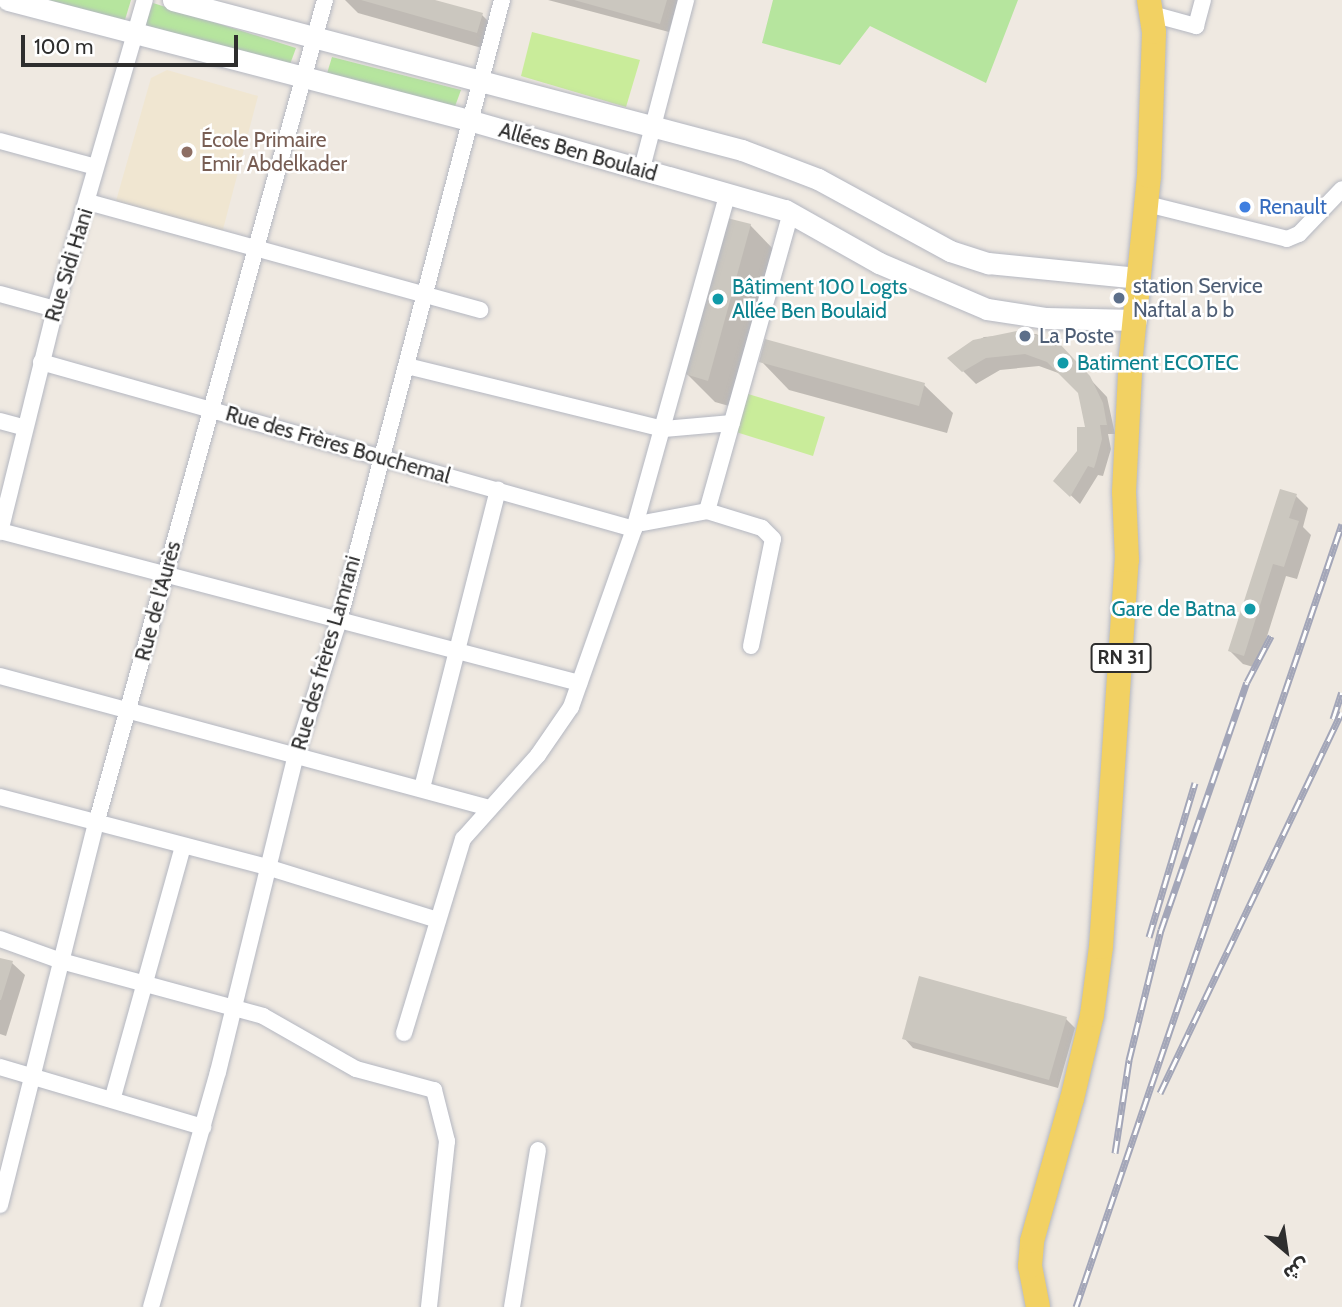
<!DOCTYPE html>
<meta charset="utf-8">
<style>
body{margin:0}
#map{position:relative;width:1342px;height:1307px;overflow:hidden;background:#efe9e1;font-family:Cabin,"Noto Sans Arabic",sans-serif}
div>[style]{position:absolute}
.education>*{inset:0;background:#f0e6d1}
.green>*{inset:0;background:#b6e59e}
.pitch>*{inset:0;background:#c9ec9a}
.shadow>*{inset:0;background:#0003}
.building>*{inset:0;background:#cbc7bf}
.roads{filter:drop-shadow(0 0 2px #b4b7c1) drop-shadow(0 0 2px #b4b7c1)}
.street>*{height:16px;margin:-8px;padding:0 8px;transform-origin:8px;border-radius:8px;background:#fff}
.secondary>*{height:21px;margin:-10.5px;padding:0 10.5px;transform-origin:10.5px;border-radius:10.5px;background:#fff}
.primary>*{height:24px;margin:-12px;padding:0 12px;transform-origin:12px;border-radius:12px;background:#f2d163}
.rail>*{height:7px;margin-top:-3.5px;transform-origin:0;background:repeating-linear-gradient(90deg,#fff 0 13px,#a3a6b8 0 26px);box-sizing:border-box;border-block:2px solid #a3a6b8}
.dots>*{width:19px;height:19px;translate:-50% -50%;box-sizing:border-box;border:4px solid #fff;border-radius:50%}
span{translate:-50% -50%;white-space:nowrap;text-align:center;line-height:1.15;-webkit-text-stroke:5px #fff;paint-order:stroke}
.shield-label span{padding:2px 5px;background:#fff;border:2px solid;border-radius:5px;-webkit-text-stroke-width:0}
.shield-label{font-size:19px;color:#2e2e2e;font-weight:700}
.education-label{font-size:21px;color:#785e54}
.left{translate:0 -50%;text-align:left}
.street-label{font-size:21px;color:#2e2e2e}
.shop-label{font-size:21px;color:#366cbe}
.service-label{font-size:21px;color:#4e5e75}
.culture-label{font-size:21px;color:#0d838f}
.right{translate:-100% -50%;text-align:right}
.north{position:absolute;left:1251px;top:1216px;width:70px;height:70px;-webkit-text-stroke:5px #fff;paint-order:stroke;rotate:151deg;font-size:19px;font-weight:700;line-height:28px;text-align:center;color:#2e2e2e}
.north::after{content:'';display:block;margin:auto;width:24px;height:32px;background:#2e2e2e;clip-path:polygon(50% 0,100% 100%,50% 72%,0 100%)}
.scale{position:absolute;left:21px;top:35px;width:217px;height:32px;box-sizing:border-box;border:4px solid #2e2e2e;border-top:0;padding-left:9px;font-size:21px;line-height:24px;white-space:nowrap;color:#2e2e2e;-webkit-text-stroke:5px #fff;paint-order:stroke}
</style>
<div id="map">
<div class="education">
<div style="clip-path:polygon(167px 70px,258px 96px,221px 237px,114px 208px,151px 78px)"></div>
</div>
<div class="green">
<div style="clip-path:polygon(46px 0,131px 0,124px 23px)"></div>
<div style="clip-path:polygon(773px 0,1018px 0,986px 83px,870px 26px,840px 65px,762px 43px)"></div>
<div style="clip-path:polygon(153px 3px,296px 48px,289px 67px,145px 25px)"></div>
<div style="clip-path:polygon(332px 57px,461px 90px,454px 109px,325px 80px)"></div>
</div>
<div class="pitch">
<div style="clip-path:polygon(532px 32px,640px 60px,626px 107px,521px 76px)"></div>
<div style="clip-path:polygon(748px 394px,825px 417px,813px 456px,736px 432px)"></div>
</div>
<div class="shadow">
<div style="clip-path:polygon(345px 0,429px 0,482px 15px,501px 34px,496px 52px,358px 13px)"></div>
<div style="clip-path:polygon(548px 0,678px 0,669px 32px)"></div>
<div style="clip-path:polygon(750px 225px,778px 254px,736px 408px,715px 402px,687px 374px)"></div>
<div style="clip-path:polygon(1036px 334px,1057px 344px,1107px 397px,1115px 434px,1108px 434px,1111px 449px,1103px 476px,1098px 475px,1080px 504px,1055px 480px,1079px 452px,1087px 429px,1080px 393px,1061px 374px,1039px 366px,1000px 370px,976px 384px,950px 358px,984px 337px)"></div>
<div style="clip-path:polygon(761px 361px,924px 385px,953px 413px,947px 433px,789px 390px)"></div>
<div style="clip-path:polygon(1296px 496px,1308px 508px,1303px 527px,1311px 535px,1297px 579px,1286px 576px,1257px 668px,1243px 664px,1230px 651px)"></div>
<div style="clip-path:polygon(0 960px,12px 963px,25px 975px,6px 1036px,0 1034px)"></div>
<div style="clip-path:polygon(1066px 1019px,1075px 1028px,1058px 1088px,913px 1048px,904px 1038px)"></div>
</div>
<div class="building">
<div style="clip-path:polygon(361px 0,435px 0,483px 13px,477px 33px)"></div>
<div style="clip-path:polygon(574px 0,667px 0,660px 24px)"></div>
<div style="clip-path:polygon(727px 218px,751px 224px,708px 381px,685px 374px)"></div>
<div style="clip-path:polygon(1021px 330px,1058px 342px,1090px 376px,1103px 403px,1107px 425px,1100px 425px,1102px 439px,1096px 462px,1094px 468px,1088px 466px,1070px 497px,1053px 481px,1077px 451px,1077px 427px,1085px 427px,1078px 393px,1047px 362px,1025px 354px,986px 358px,962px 372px,947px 358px,973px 340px)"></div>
<div style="clip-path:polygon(765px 339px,925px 383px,919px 406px,759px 362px)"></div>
<div style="clip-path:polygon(1280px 489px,1297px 494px,1289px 518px,1299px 521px,1284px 567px,1273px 564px,1244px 656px,1228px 651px)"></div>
<div style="clip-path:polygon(0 958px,13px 961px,1px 1000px,0 1000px)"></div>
<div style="clip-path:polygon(919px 976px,1067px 1017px,1049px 1080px,902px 1039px)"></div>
</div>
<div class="roads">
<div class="street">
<div style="left:1152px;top:14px;width:46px;rotate:15.3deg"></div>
<div style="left:1196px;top:26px;width:27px;rotate:-75deg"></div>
<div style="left:0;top:141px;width:99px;rotate:15.2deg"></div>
<div style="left:641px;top:172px;width:178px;rotate:-75.3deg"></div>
<div style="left:88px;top:202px;width:407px;rotate:15.4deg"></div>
<div style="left:1147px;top:204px;width:144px;rotate:14deg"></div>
<div style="left:1287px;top:239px;width:13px;rotate:-23deg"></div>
<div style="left:1299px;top:234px;width:62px;rotate:-46.3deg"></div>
<div style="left:0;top:294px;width:57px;rotate:15.3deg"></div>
<div style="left:41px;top:362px;width:616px;rotate:15.73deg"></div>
<div style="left:407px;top:366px;width:265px;rotate:13.8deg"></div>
<div style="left:664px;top:429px;width:68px;rotate:-5deg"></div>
<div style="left:0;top:421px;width:24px;rotate:15deg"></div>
<div style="left:643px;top:523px;width:65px;rotate:-10.6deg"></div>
<div style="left:0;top:531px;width:599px;rotate:14.71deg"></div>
<div style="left:0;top:532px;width:230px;rotate:-76.1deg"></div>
<div style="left:55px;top:309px;width:322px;rotate:-73.8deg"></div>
<div style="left:751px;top:646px;width:109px;rotate:-78.4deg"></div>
<div style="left:773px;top:539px;width:16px;rotate:-135deg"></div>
<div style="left:762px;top:528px;width:58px;rotate:-162.8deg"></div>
<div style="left:707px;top:511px;width:310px;rotate:-74.3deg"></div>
<div style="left:0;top:676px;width:503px;rotate:15.09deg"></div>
<div style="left:422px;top:788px;width:308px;rotate:-75.7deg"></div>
<div style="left:0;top:797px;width:279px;rotate:14.7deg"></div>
<div style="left:270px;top:868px;width:173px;rotate:17.2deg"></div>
<div style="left:0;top:939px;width:65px;rotate:19.8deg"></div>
<div style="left:61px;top:961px;width:209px;rotate:15.2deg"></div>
<div style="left:263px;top:1016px;width:107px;rotate:29.7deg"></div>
<div style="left:356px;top:1069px;width:81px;rotate:15.1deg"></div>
<div style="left:434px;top:1090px;width:53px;rotate:75.7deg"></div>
<div style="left:447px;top:1141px;width:167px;rotate:96.2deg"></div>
<div style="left:404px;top:1033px;width:203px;rotate:-73.1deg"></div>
<div style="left:463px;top:839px;width:113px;rotate:-48.2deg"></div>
<div style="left:538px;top:755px;width:58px;rotate:-55.5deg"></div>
<div style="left:571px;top:707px;width:189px;rotate:-70.5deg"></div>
<div style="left:634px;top:529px;width:349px;rotate:-74.4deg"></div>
<div style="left:0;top:1067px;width:212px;rotate:16.5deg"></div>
<div style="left:113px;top:1097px;width:260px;rotate:-74.4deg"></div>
<div style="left:0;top:1205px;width:393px;rotate:-75.9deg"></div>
<div style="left:96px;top:824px;width:855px;rotate:-74.47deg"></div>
<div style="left:151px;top:1307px;width:244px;rotate:-74.1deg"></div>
<div style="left:218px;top:1072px;width:326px;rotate:-76.2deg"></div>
<div style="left:296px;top:755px;width:145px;rotate:-72.3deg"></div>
<div style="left:340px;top:617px;width:638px;rotate:-75.29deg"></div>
<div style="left:512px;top:1307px;width:159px;rotate:-80.6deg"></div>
</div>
<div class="secondary">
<div style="left:8px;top:0;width:480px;rotate:14.6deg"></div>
<div style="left:472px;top:121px;width:325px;rotate:15.9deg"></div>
<div style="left:785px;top:210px;width:108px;rotate:29.4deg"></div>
<div style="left:879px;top:263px;width:117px;rotate:23.1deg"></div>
<div style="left:987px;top:309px;width:60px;rotate:8.7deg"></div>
<div style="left:1046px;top:318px;width:90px;rotate:1.3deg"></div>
<div style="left:173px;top:0;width:588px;rotate:14.77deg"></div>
<div style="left:742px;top:150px;width:81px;rotate:20.9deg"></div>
<div style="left:818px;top:179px;width:150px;rotate:28.6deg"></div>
<div style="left:950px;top:251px;width:40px;rotate:18deg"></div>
<div style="left:988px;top:263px;width:150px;rotate:5.7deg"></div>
</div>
<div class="primary">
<div style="left:1038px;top:1307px;width:42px;rotate:-101deg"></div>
<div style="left:1030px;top:1266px;width:25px;rotate:-85deg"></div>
<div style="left:1032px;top:1241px;width:148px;rotate:-74.3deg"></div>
<div style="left:1072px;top:1099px;width:86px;rotate:-76.6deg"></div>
<div style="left:1092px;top:1015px;width:69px;rotate:-82.5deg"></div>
<div style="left:1101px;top:947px;width:388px;rotate:-86.2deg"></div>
<div style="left:1127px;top:560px;width:68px;rotate:-92.5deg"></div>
<div style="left:1124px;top:492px;width:136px;rotate:-87.1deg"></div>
<div style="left:1131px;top:356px;width:181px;rotate:-84.3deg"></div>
<div style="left:1149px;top:176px;width:144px;rotate:-88deg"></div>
<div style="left:1154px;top:32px;width:32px;rotate:-99deg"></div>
</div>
</div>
<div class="rail">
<div style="left:1333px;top:719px;width:28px;rotate:-72deg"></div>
<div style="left:1149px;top:937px;width:161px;rotate:-73.4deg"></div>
<div style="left:1160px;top:1093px;width:422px;rotate:-64.5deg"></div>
<div style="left:1115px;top:1153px;width:94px;rotate:-81.4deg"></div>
<div style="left:1129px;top:1060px;width:134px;rotate:-76.2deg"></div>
<div style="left:1161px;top:930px;width:262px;rotate:-70.9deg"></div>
<div style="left:1247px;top:682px;width:52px;rotate:-62.4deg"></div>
<div style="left:1076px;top:1307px;width:827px;rotate:-71.24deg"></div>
</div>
<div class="dots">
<div style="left:187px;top:152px;background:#8d6e63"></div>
<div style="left:1245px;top:207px;background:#3f7fe0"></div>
<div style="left:1119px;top:298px;background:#5c6f8a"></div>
<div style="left:718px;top:299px;background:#0f9aa8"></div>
<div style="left:1025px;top:336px;background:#5c6f8a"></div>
<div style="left:1063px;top:363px;background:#0f9aa8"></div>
<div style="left:1250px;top:609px;background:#0f9aa8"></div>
</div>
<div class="shield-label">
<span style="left:1121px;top:658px">RN 31</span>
</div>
<div class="education-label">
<span class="left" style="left:201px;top:152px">École Primaire<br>Emir Abdelkader</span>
</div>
<div class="street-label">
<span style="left:578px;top:152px;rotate:16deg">Allées Ben Boulaid</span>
<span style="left:69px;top:265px;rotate:-73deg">Rue Sidi Hani</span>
<span style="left:338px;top:445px;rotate:16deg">Rue des Frères Bouchemal</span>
<span style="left:158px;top:601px;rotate:-75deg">Rue de l'Aurès</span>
<span style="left:326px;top:653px;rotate:-74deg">Rue des frères Lamrani</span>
</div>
<div class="shop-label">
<span class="left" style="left:1259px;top:207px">Renault</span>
</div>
<div class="service-label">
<span class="left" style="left:1133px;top:298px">station Service<br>Naftal a b b</span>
<span class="left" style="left:1039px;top:336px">La Poste</span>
</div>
<div class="culture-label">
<span class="left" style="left:732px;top:299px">Bâtiment 100 Logts<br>Allée Ben Boulaid</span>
<span class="left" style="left:1077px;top:363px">Batiment ECOTEC</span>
<span class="right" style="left:1236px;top:609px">Gare de Batna</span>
</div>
<div class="north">ش</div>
<div class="scale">100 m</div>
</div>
